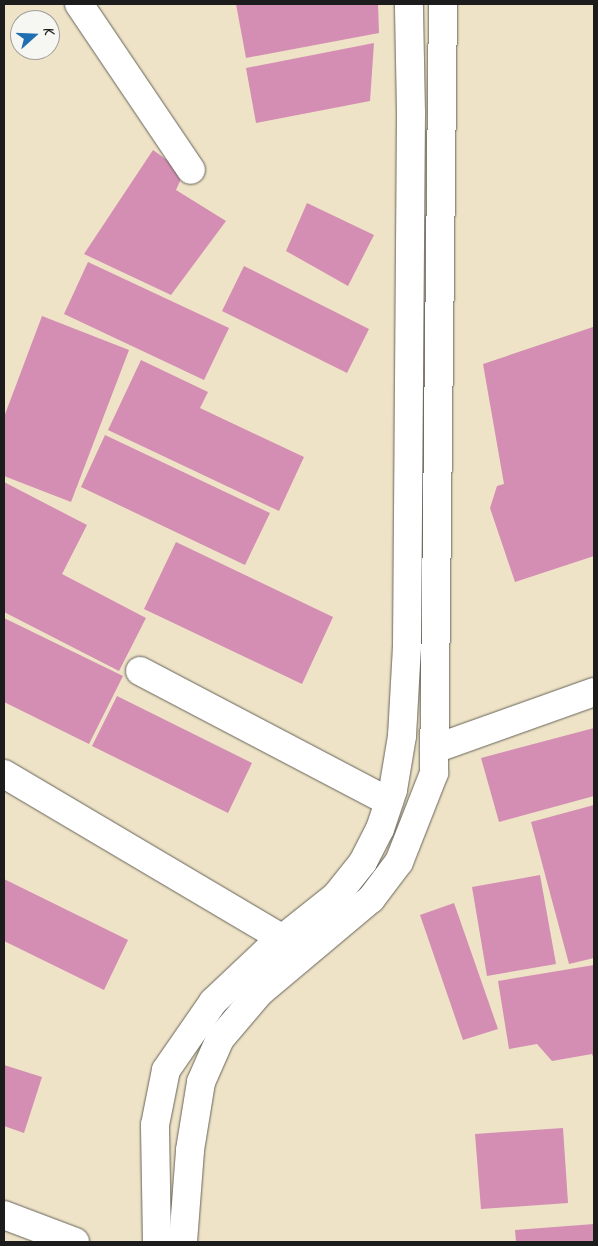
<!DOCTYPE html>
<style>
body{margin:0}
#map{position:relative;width:598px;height:1246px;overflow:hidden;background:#eee3c7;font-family:Caveat,sans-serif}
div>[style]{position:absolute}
.building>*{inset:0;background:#d48eb3}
.roads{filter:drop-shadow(0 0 1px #666258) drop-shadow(0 0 1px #666258)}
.minor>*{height:28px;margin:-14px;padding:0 14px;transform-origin:14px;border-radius:14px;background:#fff}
span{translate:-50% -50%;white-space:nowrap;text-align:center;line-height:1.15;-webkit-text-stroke:4px #f6f6f2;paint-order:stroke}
.frame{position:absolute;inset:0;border:5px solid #1c1c1c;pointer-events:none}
.north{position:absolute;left:10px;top:10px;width:50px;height:50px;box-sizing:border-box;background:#f6f6f2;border:1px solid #9f9f9c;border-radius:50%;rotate:70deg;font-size:14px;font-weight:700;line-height:20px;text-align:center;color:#1c1c1c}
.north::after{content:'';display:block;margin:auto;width:18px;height:22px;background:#1f6fb2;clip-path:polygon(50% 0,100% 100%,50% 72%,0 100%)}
</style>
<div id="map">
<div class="building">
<div style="clip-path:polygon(236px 4px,378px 4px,379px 33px,246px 58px)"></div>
<div style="clip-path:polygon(374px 43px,370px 101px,256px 123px,246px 68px)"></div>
<div style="clip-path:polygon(153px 150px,184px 172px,176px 190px,226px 221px,171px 295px,84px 254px)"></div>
<div style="clip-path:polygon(307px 203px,374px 235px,348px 286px,286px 251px)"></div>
<div style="clip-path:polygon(88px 262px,229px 328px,204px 380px,64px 314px)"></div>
<div style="clip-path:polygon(244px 266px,369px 329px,347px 373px,222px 311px)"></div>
<div style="clip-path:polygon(42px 316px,129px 350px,71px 502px,4px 476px,4px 417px)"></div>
<div style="clip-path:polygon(593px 327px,594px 556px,515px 582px,490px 508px,497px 486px,504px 484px,483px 364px)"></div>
<div style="clip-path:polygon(141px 360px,208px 392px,200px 408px,304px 457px,279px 511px,108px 430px)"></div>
<div style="clip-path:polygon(105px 435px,270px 513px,245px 565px,81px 487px)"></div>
<div style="clip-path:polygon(4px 482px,87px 525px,62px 574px,146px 618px,119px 671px,4px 612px)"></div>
<div style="clip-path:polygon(176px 542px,333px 617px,302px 684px,144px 609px)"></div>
<div style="clip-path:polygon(4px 618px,123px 676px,89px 744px,4px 702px)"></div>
<div style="clip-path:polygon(117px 696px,252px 763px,228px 813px,92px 746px)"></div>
<div style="clip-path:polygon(594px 728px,594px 796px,499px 822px,481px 758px)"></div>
<div style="clip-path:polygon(594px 805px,594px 958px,569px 964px,531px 822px)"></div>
<div style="clip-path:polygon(540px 875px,556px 964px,487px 976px,472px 887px)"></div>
<div style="clip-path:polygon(4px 879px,128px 940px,104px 990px,4px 941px)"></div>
<div style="clip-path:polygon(454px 903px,498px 1029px,463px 1040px,420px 915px)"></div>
<div style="clip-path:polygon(594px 965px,594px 1059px,592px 1054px,552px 1061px,537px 1044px,509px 1049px,498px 981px)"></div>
<div style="clip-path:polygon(4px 1065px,42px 1077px,24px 1133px,4px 1126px)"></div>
<div style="clip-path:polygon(563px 1128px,568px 1203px,481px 1209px,475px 1134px)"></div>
<div style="clip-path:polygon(594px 1224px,594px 1242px,516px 1242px,515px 1230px)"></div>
</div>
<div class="roads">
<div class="minor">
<div style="left:79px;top:4px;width:200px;rotate:56deg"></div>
<div style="left:140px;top:671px;width:281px;rotate:27.7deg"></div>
<div style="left:434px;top:749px;width:170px;rotate:-19.6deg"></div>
<div style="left:4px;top:774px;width:324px;rotate:30.6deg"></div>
<div style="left:4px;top:1215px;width:76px;rotate:20.8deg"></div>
<div style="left:157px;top:1242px;width:117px;rotate:-91deg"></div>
<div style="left:155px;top:1125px;width:56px;rotate:-78.7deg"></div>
<div style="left:166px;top:1070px;width:83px;rotate:-55.3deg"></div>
<div style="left:213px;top:1002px;width:74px;rotate:-43.4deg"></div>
<div style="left:267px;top:951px;width:88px;rotate:-38.6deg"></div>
<div style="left:336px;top:896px;width:43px;rotate:-51.5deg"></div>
<div style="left:363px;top:862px;width:37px;rotate:-63deg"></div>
<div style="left:380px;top:829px;width:41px;rotate:-71.6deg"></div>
<div style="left:393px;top:790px;width:55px;rotate:-80.5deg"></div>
<div style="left:402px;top:736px;width:90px;rotate:-86.8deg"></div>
<div style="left:407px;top:646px;width:533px;rotate:-89.57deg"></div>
<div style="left:411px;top:113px;width:109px;rotate:-91.1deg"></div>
<div style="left:183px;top:1242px;width:92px;rotate:-85.6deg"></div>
<div style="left:190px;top:1150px;width:69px;rotate:-80.8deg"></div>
<div style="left:201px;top:1082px;width:47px;rotate:-66.2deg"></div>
<div style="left:220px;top:1039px;width:62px;rotate:-49.6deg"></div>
<div style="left:260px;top:992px;width:145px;rotate:-40deg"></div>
<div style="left:371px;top:899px;width:46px;rotate:-52.9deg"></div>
<div style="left:399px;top:862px;width:96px;rotate:-68.5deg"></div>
<div style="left:434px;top:773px;width:769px;rotate:-89.33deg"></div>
</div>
</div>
<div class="frame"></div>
<div class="north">K</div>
</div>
